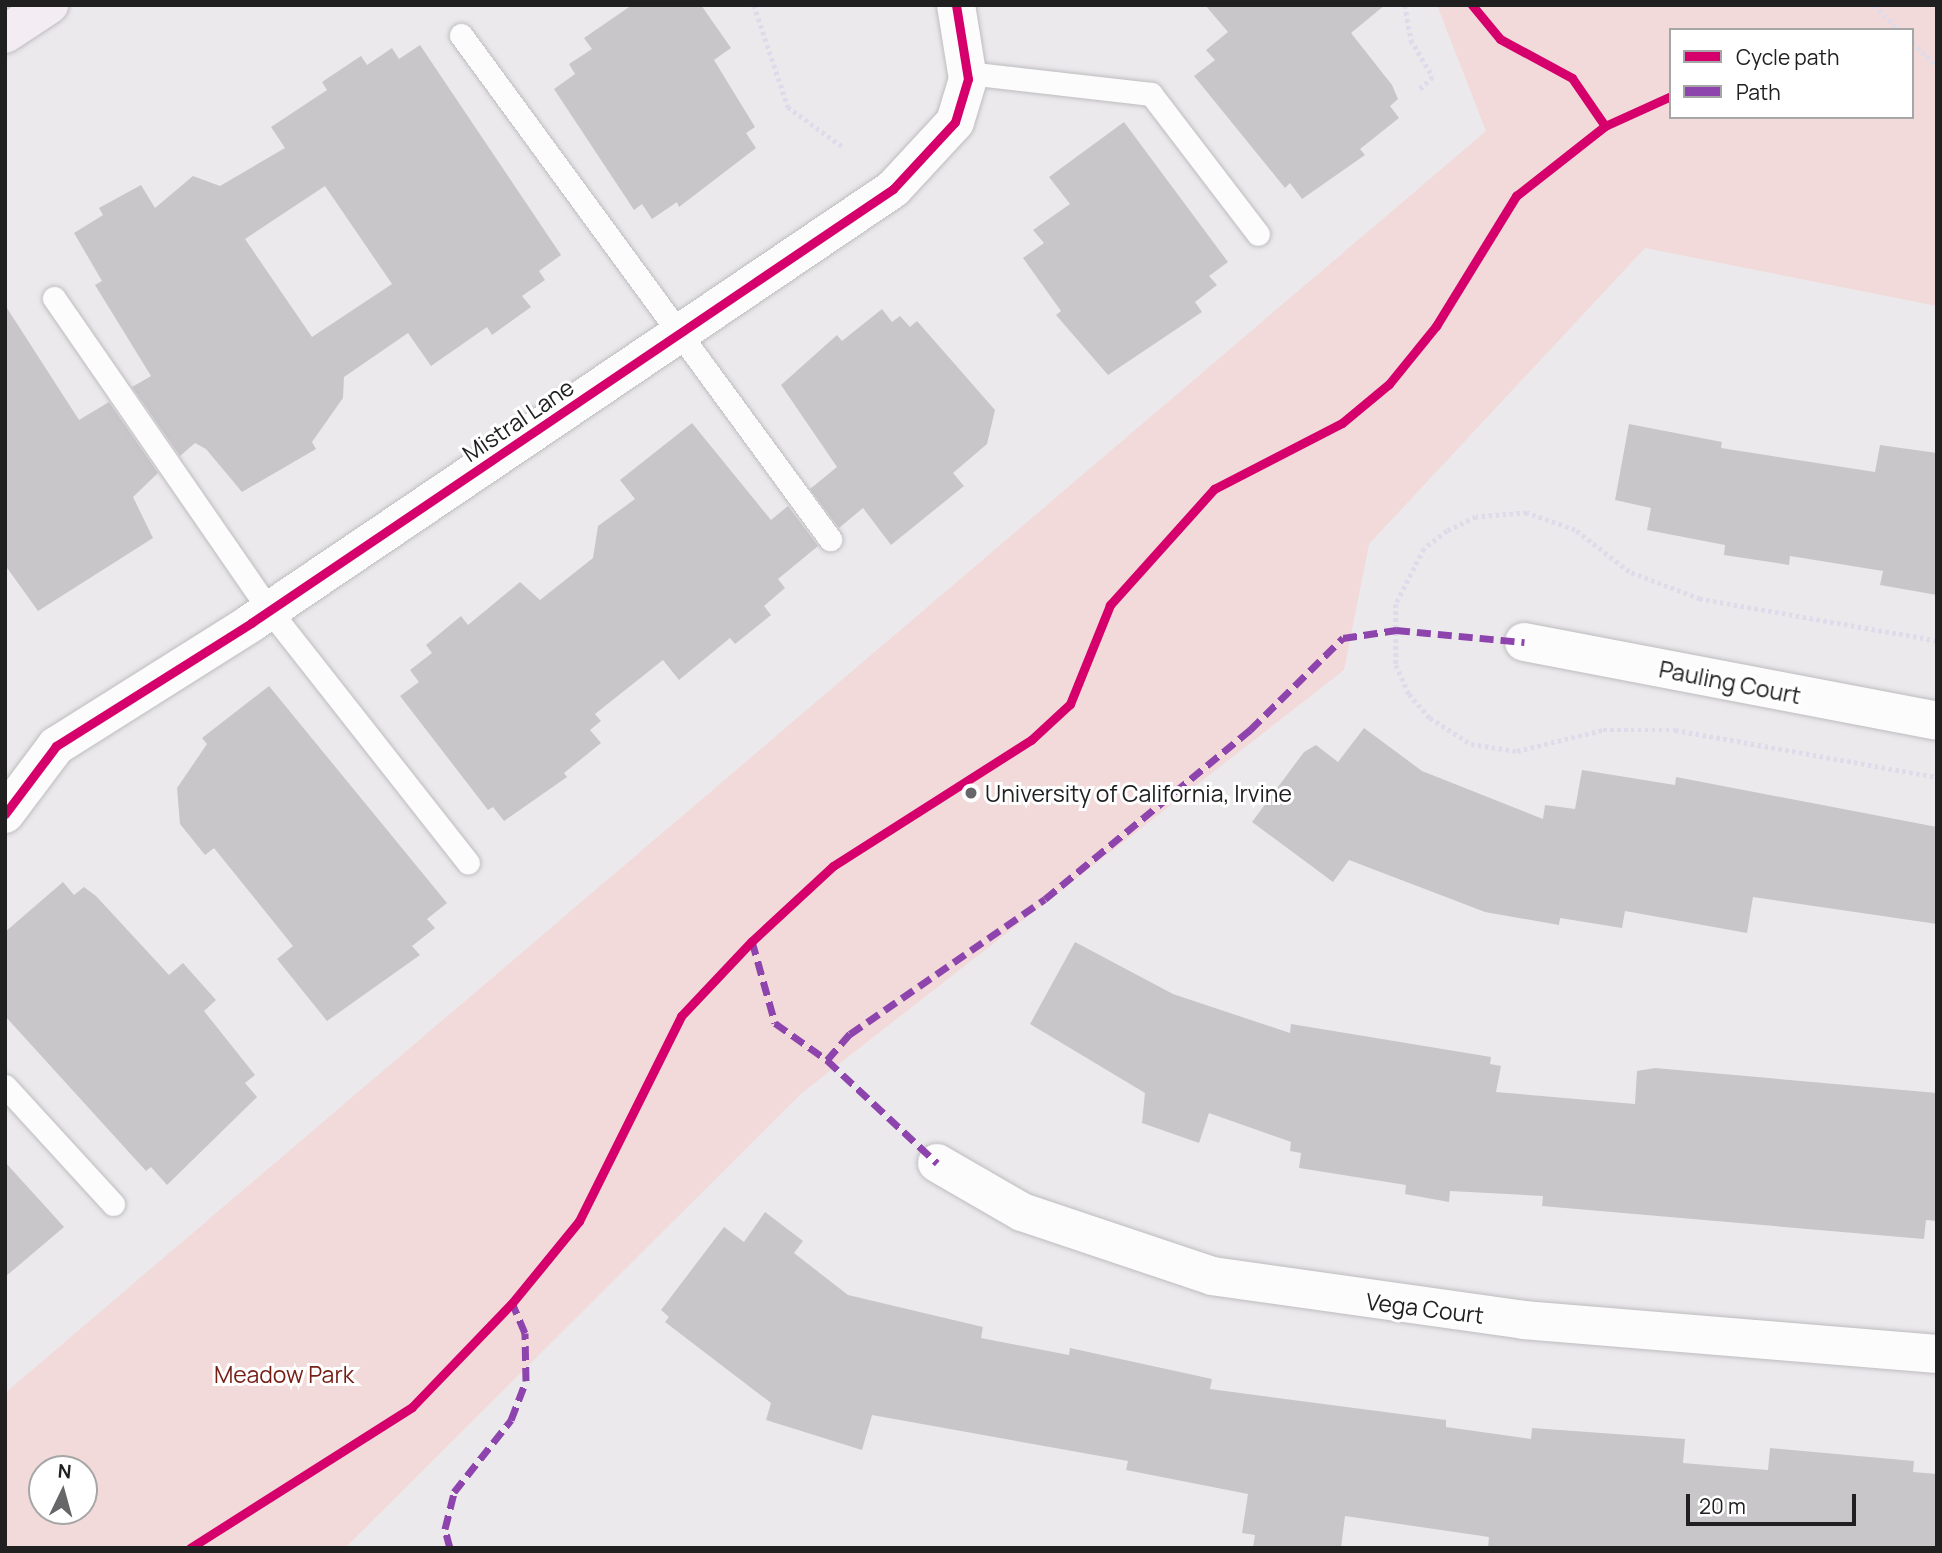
<!DOCTYPE html>
<style>
body{margin:0}
#map{position:relative;width:1942px;height:1553px;overflow:hidden;background:#ece9ed;font-family:Manrope,sans-serif}
div>[style]{position:absolute}
.park>*{inset:0;background:#f1dad9}
.building>*{inset:0;background:#c9c6ca}
.path>*{height:4.5px;margin-top:-2.25px;transform-origin:0;background:repeating-linear-gradient(90deg,#dedbea 0 3.5px,transparent 0 7px)}
.roads{filter:drop-shadow(0 0 2px #bdbcbe) drop-shadow(0 0 2px #bdbcbe)}
.lane>*{height:23px;margin:-11.5px;padding:0 11.5px;transform-origin:11.5px;border-radius:11.5px;background:#fcfcfc}
.street>*{height:38px;margin:-19px;padding:0 19px;transform-origin:19px;border-radius:19px;background:#fcfcfc}
.secondary>*{height:38px;margin:-19px;padding:0 19px;transform-origin:19px;border-radius:19px;background:#f3ecf2}
.quiet>*{height:7px;margin-top:-3.5px;transform-origin:0;background:repeating-linear-gradient(90deg,#8e44ad 0 14px,transparent 0 21px)}
.cycleway>*{height:9px;margin:-4.5px;padding:0 4.5px;transform-origin:4.5px;border-radius:4.5px;background:#d6006c}
.dots>*{width:19px;height:19px;translate:-50% -50%;box-sizing:border-box;border:4px solid #fff;border-radius:50%}
span{translate:-50% -50%;white-space:nowrap;text-align:center;line-height:1.15;-webkit-text-stroke:6px #fff;paint-order:stroke}
.street-label{font-size:23px;color:#202020}
.poi-label{font-size:23px;color:#202020}
.left{translate:0 -50%;text-align:left}
.park-label{font-size:23px;color:#751f16}
.frame{position:absolute;inset:0;border:7px solid #202020;pointer-events:none}
.legend{position:absolute;left:1669px;top:28px;width:245px;height:91px;box-sizing:border-box;background:#fff;border:2px solid #a6a6a6;margin:0;padding:9px 12px;list-style:none;font-size:21px;color:#202020}
.legend li{display:flex;align-items:center;gap:14px;height:35px}
.legend b{width:35px;border:2px solid #a6a6a6}
.north{position:absolute;left:28px;top:1455px;width:70px;height:70px;box-sizing:border-box;background:#fff;border:2px solid #a6a6a6;border-radius:50%;rotate:5deg;font-size:19px;font-weight:700;line-height:28px;text-align:center;color:#202020}
.north::after{content:'';display:block;margin:auto;width:24px;height:32px;background:#676668;clip-path:polygon(50% 0,100% 100%,50% 72%,0 100%)}
.scale{position:absolute;left:1686px;top:1494px;width:170px;height:32px;box-sizing:border-box;border:4px solid #202020;border-top:0;padding-left:9px;font-size:21px;line-height:24px;white-space:nowrap;color:#202020;-webkit-text-stroke:5px #fff;paint-order:stroke}
</style>
<div id="map">
<div class="park">
<div style="clip-path:polygon(evenodd,1437px 5px,1937px 5px,1937px 306px,1645px 248px,1369px 544px,1344px 670px,803px 1092px,345px 1548px,5px 1548px,5px 1393px,1486px 131px,1437px 5px,1671px 30px,1912px 30px,1912px 117px,1671px 117px,1671px 30px,1437px 5px,42px 1469px,84px 1469px,84px 1511px,42px 1511px,42px 1469px)"></div>
</div>
<div class="building">
<div style="clip-path:polygon(632px 5px,701px 5px,731px 48px,714px 60px,755px 127px,746px 133px,756px 148px,679px 207px,677px 202px,652px 219px,642px 204px,634px 210px,554px 89px,575px 74px,569px 64px,592px 49px,584px 38px)"></div>
<div style="clip-path:polygon(1205px 5px,1385px 5px,1351px 33px,1392px 85px,1398px 99px,1390px 106px,1399px 118px,1360px 149px,1365px 155px,1302px 199px,1290px 183px,1285px 188px,1194px 76px,1215px 60px,1206px 50px,1228px 32px)"></div>
<div style="clip-path:polygon(evenodd,420px 45px,561px 255px,539px 271px,545px 280px,522px 296px,531px 307px,492px 335px,487px 327px,431px 366px,408px 333px,344px 377px,343px 398px,312px 442px,316px 449px,242px 492px,206px 449px,195px 443px,180px 456px,132px 387px,151px 376px,95px 285px,102px 281px,74px 233px,103px 215px,99px 208px,141px 185px,155px 208px,193px 176px,220px 186px,285px 148px,271px 127px,327px 90px,322px 82px,361px 56px,367px 65px,392px 48px,399px 59px,420px 45px,325px 186px,392px 284px,312px 337px,245px 239px,325px 186px)"></div>
<div style="clip-path:polygon(1124px 122px,1228px 262px,1209px 276px,1217px 285px,1195px 302px,1202px 312px,1108px 375px,1056px 315px,1061px 311px,1023px 258px,1044px 243px,1033px 230px,1070px 204px,1049px 177px)"></div>
<div style="clip-path:polygon(5px 305px,79px 420px,109px 402px,158px 473px,133px 497px,153px 538px,38px 611px,5px 565px)"></div>
<div style="clip-path:polygon(882px 309px,892px 322px,900px 316px,910px 327px,917px 321px,995px 410px,987px 444px,953px 473px,964px 486px,891px 545px,863px 508px,839px 528px,810px 489px,837px 467px,781px 385px,837px 335px,842px 341px)"></div>
<div style="clip-path:polygon(692px 423px,771px 520px,788px 506px,818px 546px,778px 579px,785px 588px,764px 606px,771px 615px,735px 644px,730px 638px,679px 680px,663px 660px,595px 714px,601px 721px,590px 730px,601px 743px,564px 773px,567px 777px,504px 821px,493px 807px,488px 810px,400px 696px,419px 682px,410px 670px,432px 653px,426px 645px,461px 616px,468px 625px,520px 582px,540px 600px,593px 558px,598px 526px,635px 499px,620px 480px)"></div>
<div style="clip-path:polygon(1629px 424px,1722px 442px,1721px 448px,1875px 472px,1880px 445px,1937px 453px,1937px 595px,1880px 585px,1883px 571px,1790px 556px,1789px 565px,1724px 555px,1725px 545px,1647px 530px,1651px 508px,1615px 500px)"></div>
<div style="clip-path:polygon(269px 686px,447px 903px,427px 919px,435px 928px,412px 946px,420px 955px,327px 1021px,277px 959px,293px 946px,214px 848px,205px 855px,180px 824px,177px 788px,207px 744px,202px 738px)"></div>
<div style="clip-path:polygon(1364px 728px,1422px 771px,1543px 819px,1545px 805px,1575px 809px,1582px 770px,1675px 785px,1676px 777px,1937px 827px,1937px 924px,1753px 897px,1747px 933px,1625px 911px,1622px 928px,1560px 918px,1559px 925px,1485px 912px,1349px 860px,1333px 882px,1252px 822px,1304px 752px,1316px 745px,1338px 762px)"></div>
<div style="clip-path:polygon(63px 882px,74px 895px,84px 887px,96px 896px,169px 975px,183px 963px,216px 1000px,204px 1011px,255px 1075px,245px 1083px,257px 1097px,167px 1185px,151px 1167px,146px 1171px,5px 1016px,5px 932px)"></div>
<div style="clip-path:polygon(1075px 942px,1173px 994px,1290px 1033px,1291px 1024px,1491px 1057px,1490px 1064px,1501px 1066px,1496px 1092px,1635px 1104px,1637px 1071px,1655px 1068px,1937px 1093px,1937px 1221px,1926px 1220px,1924px 1239px,1542px 1206px,1543px 1196px,1450px 1191px,1449px 1202px,1405px 1194px,1406px 1185px,1299px 1168px,1301px 1153px,1290px 1151px,1291px 1142px,1209px 1113px,1199px 1143px,1142px 1123px,1145px 1093px,1030px 1024px)"></div>
<div style="clip-path:polygon(5px 1162px,64px 1227px,5px 1277px)"></div>
<div style="clip-path:polygon(765px 1212px,803px 1241px,794px 1253px,848px 1295px,983px 1327px,981px 1338px,1069px 1355px,1070px 1348px,1212px 1379px,1210px 1389px,1446px 1420px,1446px 1427px,1531px 1439px,1532px 1428px,1685px 1439px,1683px 1463px,1768px 1470px,1770px 1448px,1914px 1461px,1913px 1472px,1937px 1474px,1937px 1548px,1488px 1548px,1489px 1537px,1345px 1516px,1341px 1548px,1253px 1548px,1255px 1535px,1242px 1533px,1248px 1494px,1126px 1470px,1128px 1461px,872px 1415px,862px 1450px,766px 1420px,771px 1403px,665px 1322px,669px 1317px,661px 1310px,724px 1227px,744px 1242px)"></div>
</div>
<div class="path">
<div style="left:754px;top:5px;width:108px;rotate:71.6deg"></div>
<div style="left:788px;top:107px;width:68px;rotate:36deg"></div>
<div style="left:1405px;top:5px;width:36px;rotate:80deg"></div>
<div style="left:1411px;top:40px;width:43px;rotate:59.3deg"></div>
<div style="left:1433px;top:77px;width:18px;rotate:137deg"></div>
<div style="left:1874px;top:5px;width:35px;rotate:45deg"></div>
<div style="left:1912px;top:42px;width:35px;rotate:44deg"></div>
<div style="left:1937px;top:641px;width:241px;rotate:-170deg"></div>
<div style="left:1700px;top:599px;width:76px;rotate:-159.2deg"></div>
<div style="left:1629px;top:572px;width:68px;rotate:-142.1deg"></div>
<div style="left:1575px;top:530px;width:51px;rotate:-160.5deg"></div>
<div style="left:1527px;top:513px;width:51px;rotate:175.5deg"></div>
<div style="left:1476px;top:517px;width:32px;rotate:154deg"></div>
<div style="left:1447px;top:531px;width:29px;rotate:142deg"></div>
<div style="left:1424px;top:549px;width:62px;rotate:117deg"></div>
<div style="left:1396px;top:604px;width:61px;rotate:90deg"></div>
<div style="left:1396px;top:665px;width:32px;rotate:66deg"></div>
<div style="left:1409px;top:694px;width:32px;rotate:49deg"></div>
<div style="left:1430px;top:718px;width:49px;rotate:32.4deg"></div>
<div style="left:1471px;top:744px;width:47px;rotate:8.7deg"></div>
<div style="left:1517px;top:751px;width:89px;rotate:-13.7deg"></div>
<div style="left:1603px;top:730px;width:72px"></div>
<div style="left:1675px;top:730px;width:266px;rotate:10.2deg"></div>
</div>
<div class="roads">
<div class="lane">
<div style="left:461px;top:35px;width:625px;rotate:53.79deg"></div>
<div style="left:967px;top:73px;width:185px;rotate:6.5deg"></div>
<div style="left:1151px;top:94px;width:176px;rotate:52.6deg"></div>
<div style="left:54px;top:298px;width:380px;rotate:55.4deg"></div>
<div style="left:270px;top:611px;width:320px;rotate:51.8deg"></div>
<div style="left:5px;top:1086px;width:160px;rotate:47.5deg"></div>
</div>
<div class="street">
<div style="left:1524px;top:642px;width:420px;rotate:10.8deg"></div>
<div style="left:5px;top:814px;width:85px;rotate:-53.1deg"></div>
<div style="left:56px;top:746px;width:231px;rotate:-32.2deg"></div>
<div style="left:251px;top:623px;width:775px;rotate:-34.06deg"></div>
<div style="left:893px;top:189px;width:91px;rotate:-47.2deg"></div>
<div style="left:955px;top:122px;width:45px;rotate:-73.2deg"></div>
<div style="left:968px;top:79px;width:75px;rotate:-99.2deg"></div>
<div style="left:937px;top:1163px;width:98px;rotate:30deg"></div>
<div style="left:1022px;top:1212px;width:200px;rotate:18.6deg"></div>
<div style="left:1212px;top:1276px;width:315px;rotate:8deg"></div>
<div style="left:1524px;top:1320px;width:414px;rotate:4.7deg"></div>
</div>
<div class="secondary">
<div style="left:5px;top:34px;width:53px;rotate:-33.4deg"></div>
</div>
</div>
<div class="quiet">
<div style="left:752px;top:941px;width:85px;rotate:74.3deg"></div>
<div style="left:775px;top:1023px;width:64px;rotate:35.4deg"></div>
<div style="left:827px;top:1060px;width:151px;rotate:43.1deg"></div>
<div style="left:827px;top:1060px;width:35px;rotate:-49deg"></div>
<div style="left:850px;top:1034px;width:237px;rotate:-34.7deg"></div>
<div style="left:1045px;top:899px;width:266px;rotate:-39.5deg"></div>
<div style="left:1250px;top:730px;width:131px;rotate:-44.7deg"></div>
<div style="left:1343px;top:638px;width:54px;rotate:-8.6deg"></div>
<div style="left:1396px;top:630px;width:129px;rotate:5.4deg"></div>
<div style="left:450px;top:1548px;width:20px;rotate:-105deg"></div>
<div style="left:445px;top:1529px;width:38px;rotate:-76deg"></div>
<div style="left:454px;top:1492px;width:92px;rotate:-51.6deg"></div>
<div style="left:511px;top:1420px;width:42px;rotate:-69deg"></div>
<div style="left:526px;top:1381px;width:48px;rotate:-91.2deg"></div>
<div style="left:525px;top:1333px;width:33px;rotate:-113deg"></div>
</div>
<div class="cycleway">
<div style="left:1472px;top:5px;width:44px;rotate:50.5deg"></div>
<div style="left:1500px;top:39px;width:82px;rotate:28.4deg"></div>
<div style="left:1572px;top:78px;width:58px;rotate:55.5deg"></div>
<div style="left:5px;top:814px;width:85px;rotate:-53.1deg"></div>
<div style="left:56px;top:746px;width:231px;rotate:-32.2deg"></div>
<div style="left:251px;top:623px;width:775px;rotate:-34.06deg"></div>
<div style="left:893px;top:189px;width:91px;rotate:-47.2deg"></div>
<div style="left:955px;top:122px;width:45px;rotate:-73.2deg"></div>
<div style="left:968px;top:79px;width:75px;rotate:-99.2deg"></div>
<div style="left:190px;top:1548px;width:263px;rotate:-32.4deg"></div>
<div style="left:412px;top:1407px;width:144px;rotate:-46.1deg"></div>
<div style="left:512px;top:1303px;width:106px;rotate:-50.7deg"></div>
<div style="left:579px;top:1221px;width:229px;rotate:-63.5deg"></div>
<div style="left:681px;top:1016px;width:103px;rotate:-46.6deg"></div>
<div style="left:752px;top:941px;width:110px;rotate:-42.8deg"></div>
<div style="left:833px;top:866px;width:235px;rotate:-32.5deg"></div>
<div style="left:1031px;top:740px;width:53px;rotate:-42.7deg"></div>
<div style="left:1070px;top:704px;width:107px;rotate:-68deg"></div>
<div style="left:1110px;top:605px;width:156px;rotate:-48.1deg"></div>
<div style="left:1214px;top:489px;width:144px;rotate:-27.3deg"></div>
<div style="left:1342px;top:423px;width:61px;rotate:-39.7deg"></div>
<div style="left:1389px;top:384px;width:75px;rotate:-51deg"></div>
<div style="left:1436px;top:326px;width:153px;rotate:-58.4deg"></div>
<div style="left:1516px;top:196px;width:113px;rotate:-38.2deg"></div>
<div style="left:1605px;top:126px;width:72px;rotate:-24.4deg"></div>
</div>
<div class="dots">
<div style="left:971px;top:793px;background:#676668"></div>
</div>
<div class="street-label">
<span style="left:518px;top:420px;rotate:-34deg">Mistral Lane</span>
<span style="left:1730px;top:682px;rotate:11deg">Pauling Court</span>
<span style="left:1425px;top:1308px;rotate:7deg">Vega Court</span>
</div>
<div class="poi-label">
<span class="left" style="left:985px;top:793px">University of California, Irvine</span>
</div>
<div class="park-label">
<span style="left:284px;top:1374px">Meadow Park</span>
</div>
<div class="frame"></div>
<ul class="legend">
<li><b style="height:9px;background:#d6006c"></b>Cycle path</li>
<li><b style="height:9px;background:#8e44ad"></b>Path</li>
</ul>
<div class="north">N</div>
<div class="scale">20 m</div>
</div>
